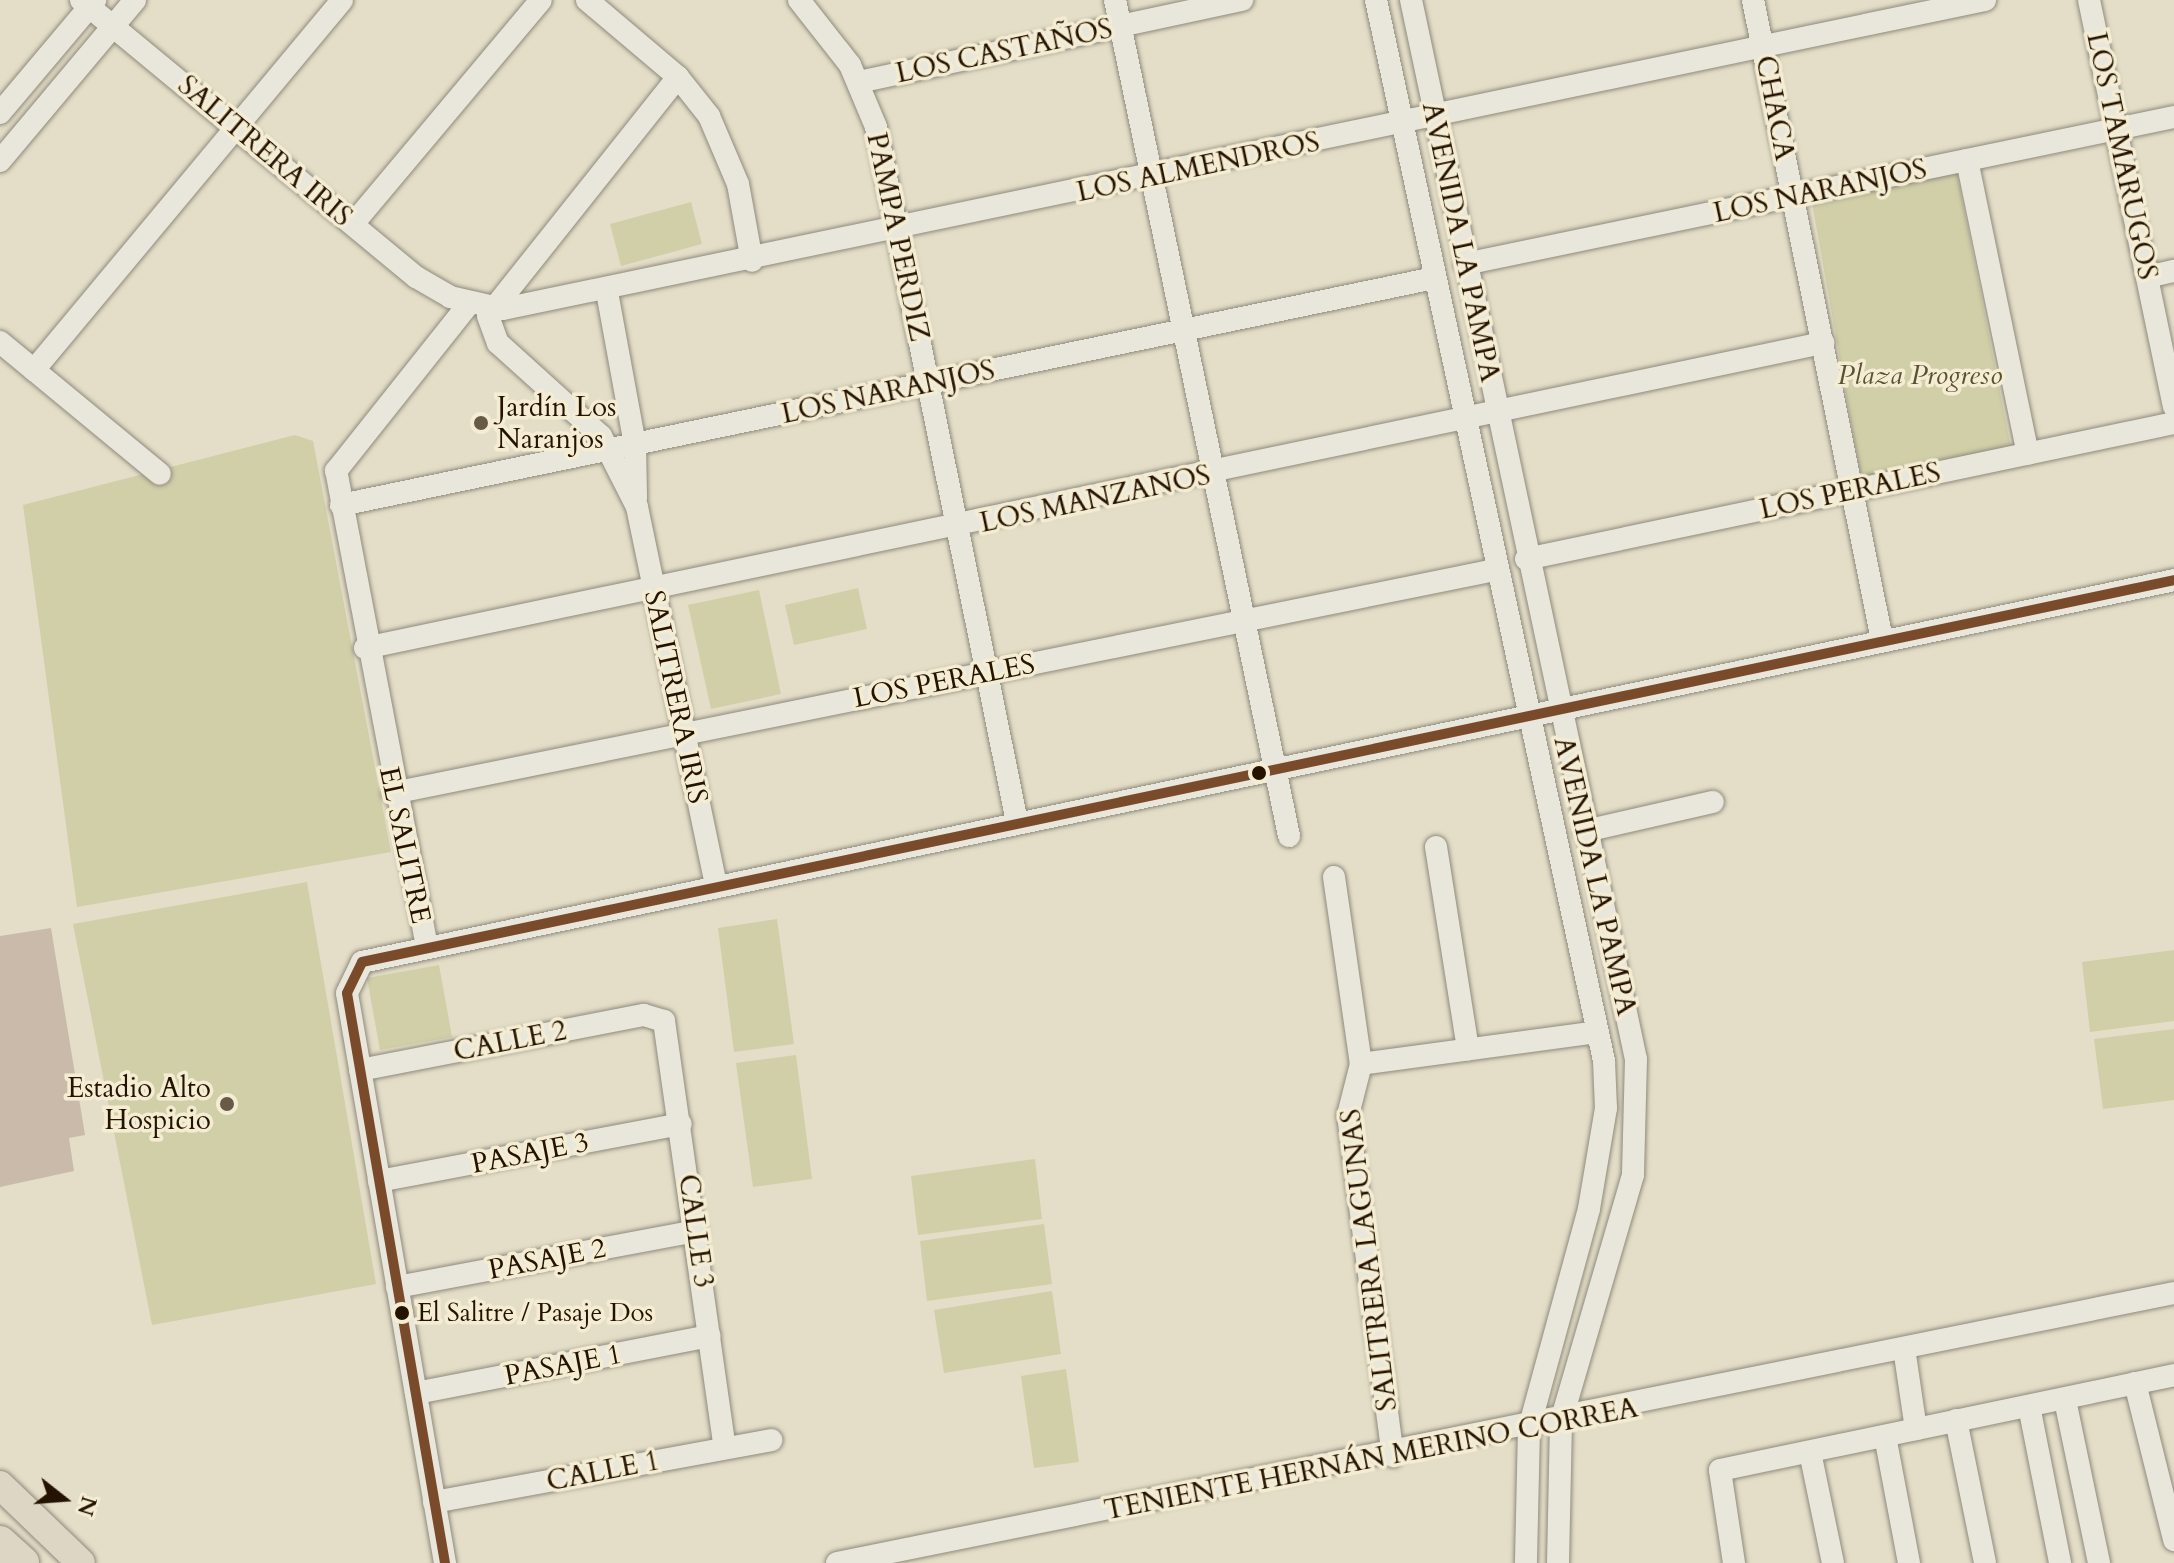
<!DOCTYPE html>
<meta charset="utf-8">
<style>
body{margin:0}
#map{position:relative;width:2174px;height:1563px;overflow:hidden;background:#e4dec8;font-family:Cardo,serif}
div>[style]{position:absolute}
.green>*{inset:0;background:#d0cfa8}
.building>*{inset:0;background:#cabaa9}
.roads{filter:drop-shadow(0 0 2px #8f8a7c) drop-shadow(0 0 2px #8f8a7c)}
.minor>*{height:22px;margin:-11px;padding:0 11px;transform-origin:11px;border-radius:11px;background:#e9e6db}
.major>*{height:28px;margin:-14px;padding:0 14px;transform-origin:14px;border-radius:14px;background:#ddd6c5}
.highway>*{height:32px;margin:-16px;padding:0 16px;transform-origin:16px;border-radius:16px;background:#ddd6c5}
.bus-1>*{height:10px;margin:-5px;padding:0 5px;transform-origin:5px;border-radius:5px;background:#7a4b2a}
.dots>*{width:22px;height:22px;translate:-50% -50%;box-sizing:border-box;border:4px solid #f5edd3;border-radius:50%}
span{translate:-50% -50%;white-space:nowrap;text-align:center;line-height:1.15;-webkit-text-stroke:7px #f5edd3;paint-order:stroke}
.bus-label{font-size:26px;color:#241301}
.left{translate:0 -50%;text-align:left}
.street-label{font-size:28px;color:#241301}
.park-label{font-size:28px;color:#5a5032;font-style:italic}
.poi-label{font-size:28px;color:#241301}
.right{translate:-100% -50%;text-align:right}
.north{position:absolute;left:24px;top:1459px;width:80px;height:80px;-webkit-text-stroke:6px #f5edd3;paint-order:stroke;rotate:107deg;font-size:22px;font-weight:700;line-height:32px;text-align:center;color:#241301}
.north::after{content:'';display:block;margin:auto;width:28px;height:36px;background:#241301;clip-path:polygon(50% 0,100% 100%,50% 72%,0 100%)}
</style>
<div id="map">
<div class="green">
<div style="clip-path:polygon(1956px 168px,2011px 448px,1861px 477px,1811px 197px)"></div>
<div style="clip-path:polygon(691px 202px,702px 244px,621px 266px,610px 224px)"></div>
<div style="clip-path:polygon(295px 435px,313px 441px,391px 852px,77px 907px,23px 505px)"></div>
<div style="clip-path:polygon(858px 588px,867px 629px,794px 645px,785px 605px)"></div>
<div style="clip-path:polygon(759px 590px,781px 694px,711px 709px,688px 605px)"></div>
<div style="clip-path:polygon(307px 882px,376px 1284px,152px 1325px,73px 924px)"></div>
<div style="clip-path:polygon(777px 919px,794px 1044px,734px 1052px,718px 928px)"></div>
<div style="clip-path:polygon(2174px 950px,2174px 1021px,2090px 1032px,2082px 962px)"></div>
<div style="clip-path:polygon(439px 965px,452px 1037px,380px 1050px,367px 978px)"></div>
<div style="clip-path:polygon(2174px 1029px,2174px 1100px,2103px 1109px,2094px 1039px)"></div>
<div style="clip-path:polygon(796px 1055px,812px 1179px,753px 1187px,736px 1063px)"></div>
<div style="clip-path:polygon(1035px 1159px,1042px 1219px,918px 1235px,911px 1176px)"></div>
<div style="clip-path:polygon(1044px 1224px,1052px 1284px,927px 1301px,920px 1241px)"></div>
<div style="clip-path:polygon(1052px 1291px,1061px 1354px,944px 1373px,934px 1310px)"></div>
<div style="clip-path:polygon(1066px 1369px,1079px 1462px,1034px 1468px,1021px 1376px)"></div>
</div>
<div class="building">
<div style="clip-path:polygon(51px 928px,85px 1135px,69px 1138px,74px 1171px,0 1187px,0 936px)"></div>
</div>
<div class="roads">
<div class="minor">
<div style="left:81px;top:0;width:435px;rotate:39.6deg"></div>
<div style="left:416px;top:277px;width:39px;rotate:30deg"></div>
<div style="left:450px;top:297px;width:54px;rotate:12.8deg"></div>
<div style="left:503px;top:309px;width:1514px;rotate:-11.78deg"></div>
<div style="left:587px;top:0;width:119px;rotate:40.2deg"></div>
<div style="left:678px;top:77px;width:50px;rotate:51.5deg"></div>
<div style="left:709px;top:116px;width:74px;rotate:66.9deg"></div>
<div style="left:738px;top:184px;width:78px;rotate:79.7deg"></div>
<div style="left:799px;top:0;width:83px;rotate:51.9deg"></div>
<div style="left:850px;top:65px;width:67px;rotate:67.2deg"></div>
<div style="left:876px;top:127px;width:709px;rotate:78.53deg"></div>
<div style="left:1115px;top:0;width:854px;rotate:78.24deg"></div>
<div style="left:1376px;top:0;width:1085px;rotate:77.87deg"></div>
<div style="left:1604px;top:1061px;width:47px;rotate:87.6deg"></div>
<div style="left:1606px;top:1108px;width:102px;rotate:99.6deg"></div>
<div style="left:1589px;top:1209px;width:227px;rotate:105.3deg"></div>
<div style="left:1529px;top:1428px;width:135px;rotate:91.3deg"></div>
<div style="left:1411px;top:0;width:1083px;rotate:78.01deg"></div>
<div style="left:1636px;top:1059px;width:116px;rotate:91.5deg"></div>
<div style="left:1633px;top:1175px;width:256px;rotate:106.3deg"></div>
<div style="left:1561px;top:1421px;width:142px;rotate:91.2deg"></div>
<div style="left:1753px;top:0;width:653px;rotate:78.6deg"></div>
<div style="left:2089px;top:0;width:415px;rotate:78.2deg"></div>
<div style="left:678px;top:77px;width:305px;rotate:128.5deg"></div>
<div style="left:488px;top:316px;width:29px;rotate:70deg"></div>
<div style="left:498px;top:343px;width:139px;rotate:42.1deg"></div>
<div style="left:601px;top:436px;width:80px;rotate:63.1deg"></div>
<div style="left:637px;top:507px;width:387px;rotate:78.2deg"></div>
<div style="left:859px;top:82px;width:392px;rotate:-12.1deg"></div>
<div style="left:0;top:113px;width:148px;rotate:-49.9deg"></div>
<div style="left:1967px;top:160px;width:300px;rotate:78.3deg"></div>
<div style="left:0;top:161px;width:210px;rotate:-50deg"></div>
<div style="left:353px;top:224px;width:292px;rotate:-50deg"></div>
<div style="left:1465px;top:264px;width:724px;rotate:-11.71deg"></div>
<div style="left:2147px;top:277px;width:28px;rotate:-13deg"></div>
<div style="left:607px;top:292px;width:155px;rotate:79.6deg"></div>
<div style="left:635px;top:444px;width:54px;rotate:88.9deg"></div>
<div style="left:0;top:342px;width:207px;rotate:39.5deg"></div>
<div style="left:34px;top:370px;width:481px;rotate:-50.2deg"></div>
<div style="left:341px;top:505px;width:1116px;rotate:-11.73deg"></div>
<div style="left:1526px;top:559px;width:662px;rotate:-11.85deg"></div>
<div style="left:365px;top:648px;width:1490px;rotate:-11.82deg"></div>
<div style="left:393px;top:793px;width:1124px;rotate:-11.44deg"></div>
<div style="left:1585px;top:831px;width:131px;rotate:-12.8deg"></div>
<div style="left:1436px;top:847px;width:205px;rotate:81deg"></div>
<div style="left:1334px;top:877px;width:189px;rotate:81.8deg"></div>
<div style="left:1361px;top:1064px;width:53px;rotate:104.3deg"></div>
<div style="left:1348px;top:1115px;width:344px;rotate:82.5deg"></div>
<div style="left:427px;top:947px;width:485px;rotate:-100.8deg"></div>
<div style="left:336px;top:471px;width:213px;rotate:-51.5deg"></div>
<div style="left:1361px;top:1064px;width:238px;rotate:-7.7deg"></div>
<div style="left:360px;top:1070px;width:289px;rotate:-11deg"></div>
<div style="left:644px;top:1015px;width:21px;rotate:17deg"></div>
<div style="left:664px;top:1021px;width:431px;rotate:81.9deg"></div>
<div style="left:379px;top:1181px;width:307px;rotate:-10.7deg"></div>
<div style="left:397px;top:1287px;width:304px;rotate:-10.6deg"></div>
<div style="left:1904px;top:1348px;width:82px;rotate:81.6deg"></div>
<div style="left:2135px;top:1383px;width:162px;rotate:76deg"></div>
<div style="left:416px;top:1393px;width:299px;rotate:-11deg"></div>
<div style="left:2065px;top:1400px;width:167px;rotate:78.2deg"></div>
<div style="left:2029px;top:1406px;width:160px;rotate:78.8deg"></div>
<div style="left:1956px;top:1420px;width:145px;rotate:78.5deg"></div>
<div style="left:1885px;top:1436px;width:129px;rotate:79.3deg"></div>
<div style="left:1810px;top:1452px;width:113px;rotate:78.3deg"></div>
<div style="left:434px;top:1502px;width:343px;rotate:-10.4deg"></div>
<div style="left:445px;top:1563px;width:578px;rotate:-99.76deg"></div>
<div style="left:347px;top:993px;width:34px;rotate:-64deg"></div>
<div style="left:362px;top:962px;width:1852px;rotate:-11.9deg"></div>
<div style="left:837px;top:1563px;width:1364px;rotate:-11.42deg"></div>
<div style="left:1734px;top:1563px;width:94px;rotate:-98.6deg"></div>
<div style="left:1720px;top:1470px;width:464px;rotate:-11.8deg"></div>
</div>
<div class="major">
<div style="left:0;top:1485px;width:112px;rotate:43.9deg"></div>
</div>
<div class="highway">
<div style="left:0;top:1542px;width:31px;rotate:42deg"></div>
</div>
</div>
<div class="bus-1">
<div style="left:445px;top:1563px;width:578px;rotate:-99.76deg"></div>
<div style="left:347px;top:993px;width:34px;rotate:-64deg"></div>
<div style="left:362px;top:962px;width:1852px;rotate:-11.9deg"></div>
</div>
<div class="dots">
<div style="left:481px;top:423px;background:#675a47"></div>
<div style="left:1259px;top:773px;background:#241301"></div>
<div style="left:227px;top:1104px;background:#675a47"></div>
<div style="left:402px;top:1313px;background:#241301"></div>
</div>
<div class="bus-label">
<span class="left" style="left:417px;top:1313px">El Salitre / Pasaje Dos</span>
</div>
<div class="street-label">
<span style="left:1004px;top:51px;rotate:-12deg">LOS CASTAÑOS</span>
<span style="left:1775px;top:108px;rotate:79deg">CHACA</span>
<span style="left:265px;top:151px;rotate:40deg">SALITRERA IRIS</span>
<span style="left:2122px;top:156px;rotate:78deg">LOS TAMARUGOS</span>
<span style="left:1198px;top:167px;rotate:-12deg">LOS ALMENDROS</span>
<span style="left:1820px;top:191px;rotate:-12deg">LOS NARANJOS</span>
<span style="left:898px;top:237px;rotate:78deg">PAMPA PERDIZ</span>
<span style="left:1461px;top:242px;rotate:78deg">AVENIDA LA PAMPA</span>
<span style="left:888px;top:392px;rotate:-12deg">LOS NARANJOS</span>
<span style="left:1850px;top:491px;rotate:-12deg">LOS PERALES</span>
<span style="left:1095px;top:499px;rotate:-12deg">LOS MANZANOS</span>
<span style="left:944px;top:681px;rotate:-11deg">LOS PERALES</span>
<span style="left:676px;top:697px;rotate:78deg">SALITRERA IRIS</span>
<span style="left:405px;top:845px;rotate:78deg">EL SALITRE</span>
<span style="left:1595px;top:876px;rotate:77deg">AVENIDA LA PAMPA</span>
<span style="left:510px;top:1041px;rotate:-11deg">CALLE 2</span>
<span style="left:530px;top:1153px;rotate:-11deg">PASAJE 3</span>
<span style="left:696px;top:1231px;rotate:82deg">CALLE 3</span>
<span style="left:547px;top:1259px;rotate:-11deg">PASAJE 2</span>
<span style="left:1369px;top:1260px;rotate:-97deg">SALITRERA LAGUNAS</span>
<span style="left:563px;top:1365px;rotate:-11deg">PASAJE 1</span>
<span style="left:1371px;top:1459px;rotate:-11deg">TENIENTE HERNÁN MERINO CORREA</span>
<span style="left:603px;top:1471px;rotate:-11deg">CALLE 1</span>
</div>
<div class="park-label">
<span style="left:1920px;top:375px">Plaza Progreso</span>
</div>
<div class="poi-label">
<span class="left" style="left:497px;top:423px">Jardín Los<br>Naranjos</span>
<span class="right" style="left:211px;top:1104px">Estadio Alto<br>Hospicio</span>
</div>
<div class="north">N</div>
</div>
